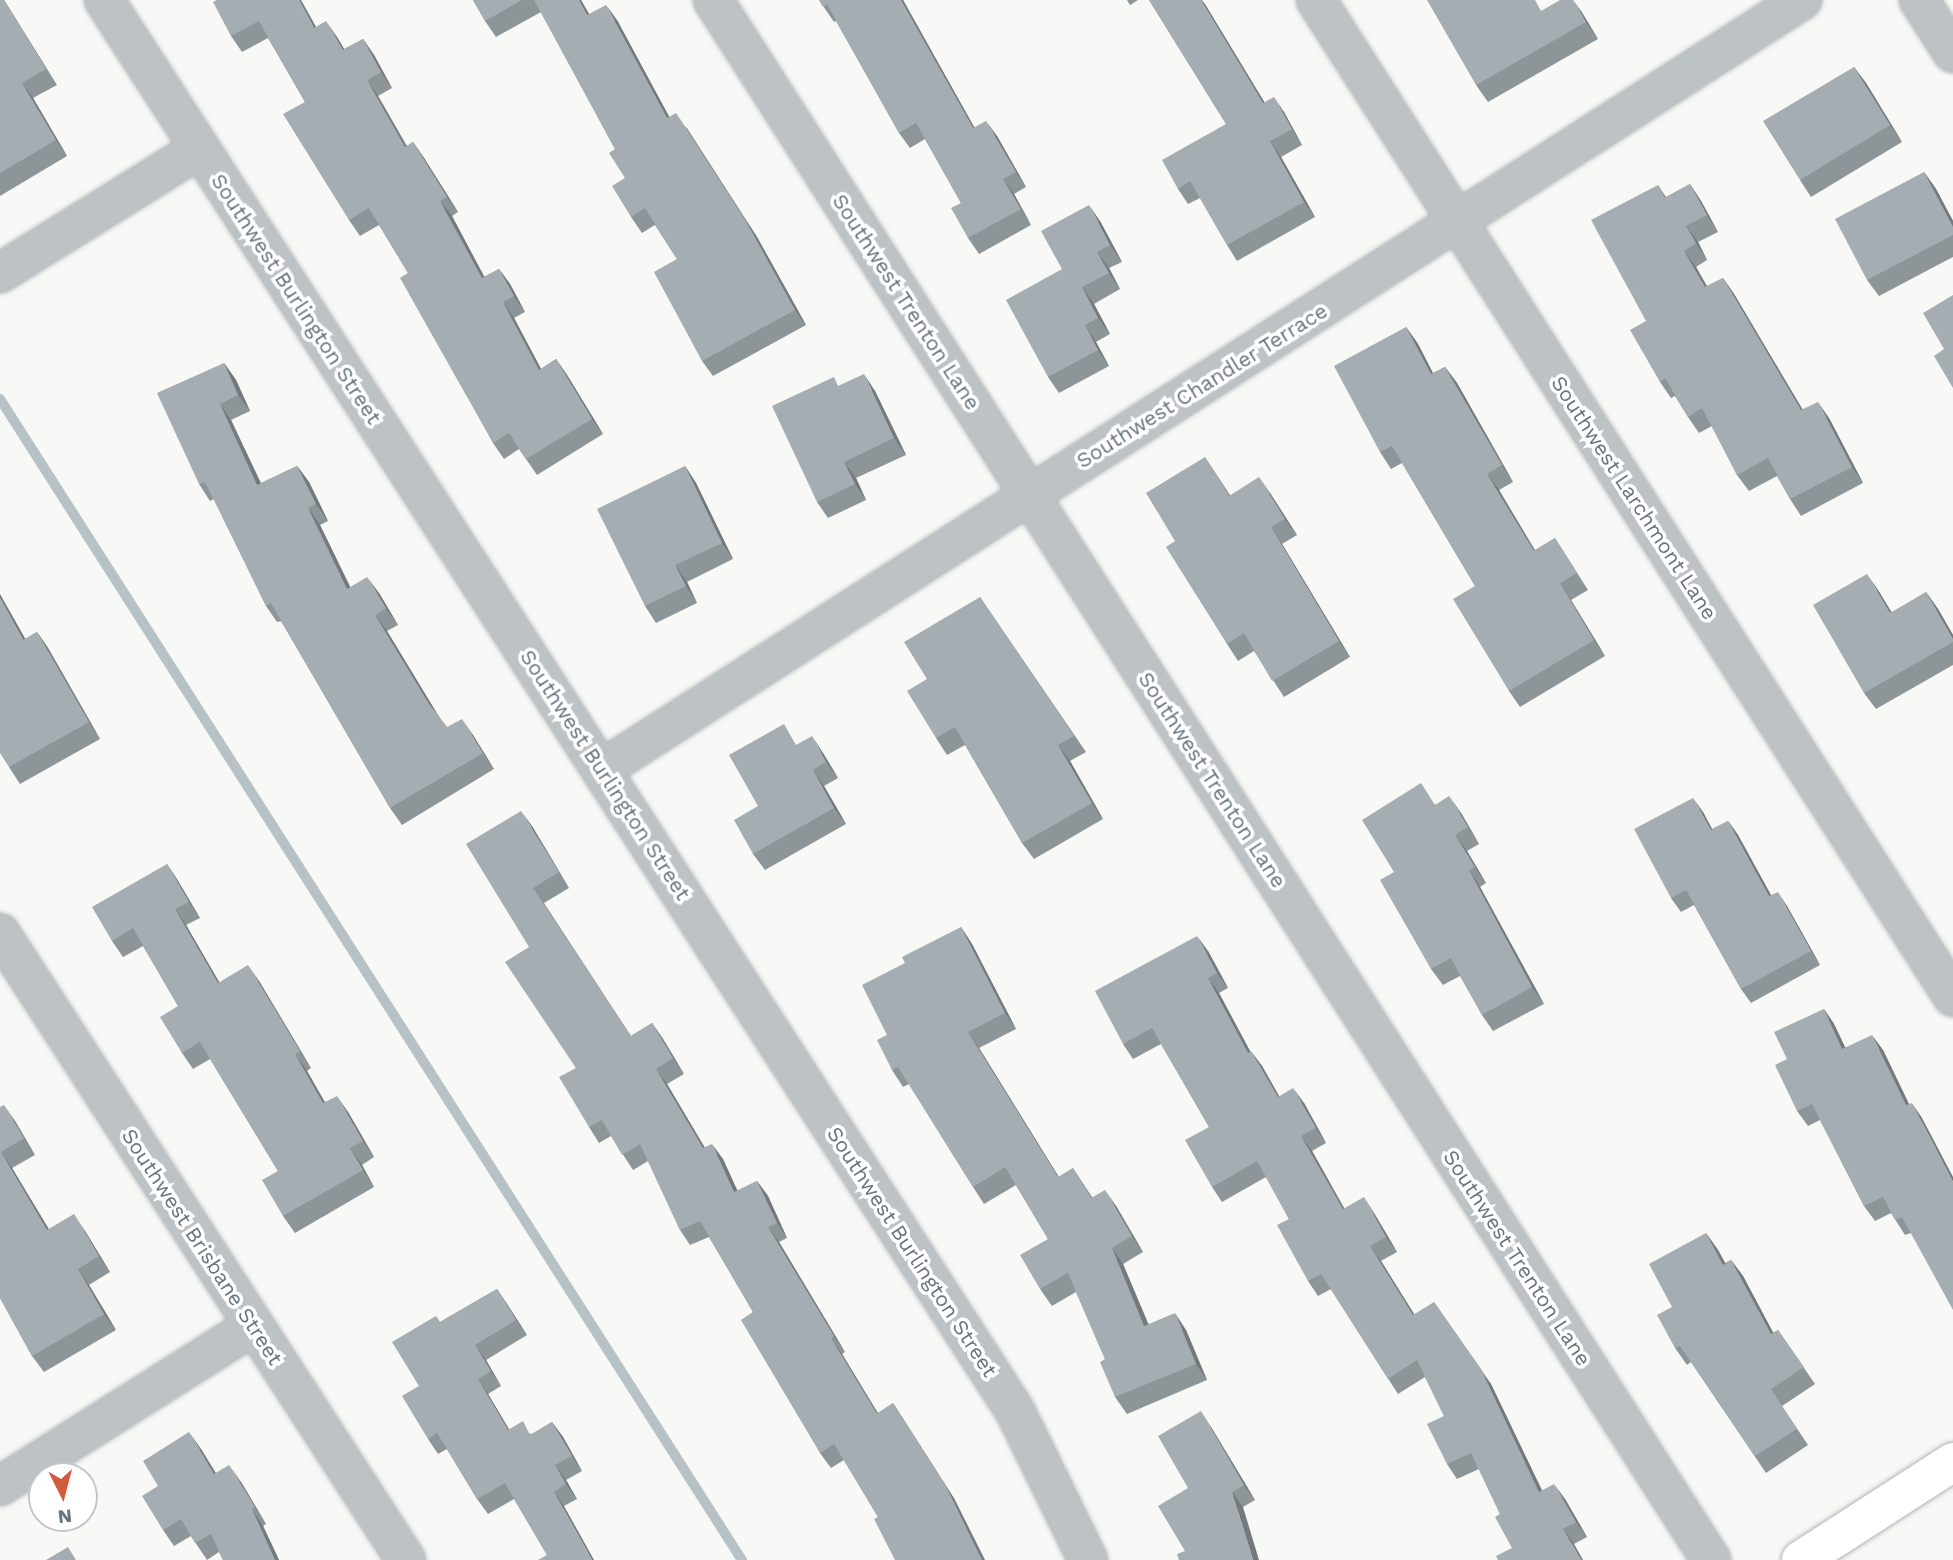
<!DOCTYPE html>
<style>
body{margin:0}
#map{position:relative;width:1953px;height:1560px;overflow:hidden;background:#f8f8f6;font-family:"Work Sans",sans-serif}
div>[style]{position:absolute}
.stream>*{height:10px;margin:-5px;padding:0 5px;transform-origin:5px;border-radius:5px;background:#b6c2c5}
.roads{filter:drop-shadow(0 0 2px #b0b6ba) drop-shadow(0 0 2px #b0b6ba)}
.street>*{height:38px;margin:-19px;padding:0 19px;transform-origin:19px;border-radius:19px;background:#bdc2c5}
.secondary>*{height:38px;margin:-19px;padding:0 19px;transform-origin:19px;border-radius:19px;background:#fff}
.wall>*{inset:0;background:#8e9599}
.shaded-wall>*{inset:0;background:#74797d}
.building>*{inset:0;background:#a5adb2}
span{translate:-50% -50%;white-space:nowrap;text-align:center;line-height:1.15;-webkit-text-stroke:7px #fff;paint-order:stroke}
.street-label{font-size:21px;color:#66747d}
.north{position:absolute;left:28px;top:1462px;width:70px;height:70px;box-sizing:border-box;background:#fff;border:2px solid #c2c7cb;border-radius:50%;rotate:174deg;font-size:19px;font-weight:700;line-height:28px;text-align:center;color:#66747d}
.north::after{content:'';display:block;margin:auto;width:24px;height:32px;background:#d15b3d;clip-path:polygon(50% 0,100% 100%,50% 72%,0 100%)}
</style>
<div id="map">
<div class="stream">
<div style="left:0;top:399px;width:1378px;rotate:57.42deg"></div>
</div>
<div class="roads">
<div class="street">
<div style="left:104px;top:0;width:1680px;rotate:57.15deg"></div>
<div style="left:1015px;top:1411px;width:166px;rotate:63.9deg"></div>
<div style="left:713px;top:0;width:1852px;rotate:57.39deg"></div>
<div style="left:1316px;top:0;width:1183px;rotate:57.42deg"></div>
<div style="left:1919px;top:0;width:63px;rotate:57.3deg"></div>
<div style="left:0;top:273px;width:234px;rotate:-31.9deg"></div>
<div style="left:601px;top:770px;width:1427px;rotate:-32.67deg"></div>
<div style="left:0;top:933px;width:747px;rotate:57.08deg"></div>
<div style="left:0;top:1486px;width:299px;rotate:-32.3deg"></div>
</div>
<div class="secondary">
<div style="left:1801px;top:1560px;width:181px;rotate:-32.8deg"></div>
</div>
</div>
<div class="wall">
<div style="clip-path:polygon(0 0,57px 85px,33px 98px,67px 156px,0 196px)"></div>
<div style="clip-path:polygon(217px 0,316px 27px,337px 37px,344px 49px,363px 39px,374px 55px,392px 88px,378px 96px,407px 146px,413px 142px,424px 158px,458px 212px,452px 216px,484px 277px,499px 269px,510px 284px,525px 312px,514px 318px,541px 369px,556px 359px,567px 375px,603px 434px,537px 475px,519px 449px,504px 459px,493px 443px,408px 273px,379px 225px,360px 236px,349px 220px,305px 102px,268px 38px,242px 52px,231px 36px)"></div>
<div style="clip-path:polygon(473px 0,581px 0,589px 14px,617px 20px,669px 117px,687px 128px,757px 237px,806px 325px,713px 376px,702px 361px,677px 259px,655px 225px,642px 233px,631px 217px,625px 178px,615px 149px,541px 12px,496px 37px,485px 21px)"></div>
<div style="clip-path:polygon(819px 0,903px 0,974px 127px,997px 136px,1026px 187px,1014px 194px,1031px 225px,979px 254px,968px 238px,961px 203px,925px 139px,910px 148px,899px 133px,836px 21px,834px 22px)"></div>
<div style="clip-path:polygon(1127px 0,1138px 0,1130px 5px)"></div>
<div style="clip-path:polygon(1149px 0,1202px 0,1264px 102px,1284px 112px,1302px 145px,1281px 157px,1315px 217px,1237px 261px,1227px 245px,1200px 198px,1188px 204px,1178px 189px,1226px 124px)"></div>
<div style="clip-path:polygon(1581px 11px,1598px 39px,1488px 102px,1476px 85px)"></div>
<div style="clip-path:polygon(1854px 67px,1866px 83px,1902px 142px,1811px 197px,1800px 180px)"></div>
<div style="clip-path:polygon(1924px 172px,1936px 189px,1953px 221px,1953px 257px,1879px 296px,1867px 280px)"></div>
<div style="clip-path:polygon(1690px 184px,1701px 201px,1718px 232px,1698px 242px,1707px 260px,1696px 267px,1707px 286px,1723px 278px,1734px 294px,1802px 409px,1829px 418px,1863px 483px,1801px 516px,1790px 499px,1777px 476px,1749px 491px,1737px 475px,1712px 426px,1699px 433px,1688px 417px,1675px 396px,1671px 398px,1660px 382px,1646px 321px,1658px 185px,1666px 197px)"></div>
<div style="clip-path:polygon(1100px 221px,1122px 262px,1109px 268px,1120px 289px,1094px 304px,1110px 334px,1096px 342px,1109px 366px,1059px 393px,1048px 377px,1062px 269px)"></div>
<div style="clip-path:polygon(1406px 327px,1418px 344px,1433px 373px,1445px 367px,1457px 383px,1513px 482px,1499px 490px,1535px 550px,1555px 538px,1588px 590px,1571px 600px,1605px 656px,1520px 707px,1509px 691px,1475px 586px,1402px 463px,1391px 469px,1380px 452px)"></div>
<div style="clip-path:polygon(224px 363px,236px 380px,250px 411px,231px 420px,261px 483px,297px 466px,309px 482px,328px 521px,320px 525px,350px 587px,379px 593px,398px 625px,387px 631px,437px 714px,447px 727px,473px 735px,494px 769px,402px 825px,390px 808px,281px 621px,277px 622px,266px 606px,214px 499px,210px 501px,199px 484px)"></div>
<div style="clip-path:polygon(840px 385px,875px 391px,906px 455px,856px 478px,866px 500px,828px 518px,817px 502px)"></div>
<div style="clip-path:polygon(1205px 457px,1230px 495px,1270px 493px,1297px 535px,1282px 544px,1350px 657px,1284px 697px,1254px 651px,1238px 661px,1227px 644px,1175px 541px)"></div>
<div style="clip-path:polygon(685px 466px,696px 483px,733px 559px,687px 582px,697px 603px,656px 623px,645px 606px)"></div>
<div style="clip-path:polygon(1878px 590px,1892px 613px,1926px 592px,1938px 609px,1953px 635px,1953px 665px,1876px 709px,1864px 693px)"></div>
<div style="clip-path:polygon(980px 597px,1086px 752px,1070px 761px,1103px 819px,1034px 859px,1022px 843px,965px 745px,947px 755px,936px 738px,927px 679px)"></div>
<div style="clip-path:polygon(37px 632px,48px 648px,100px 739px,20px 784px,9px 767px,25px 639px)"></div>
<div style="clip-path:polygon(798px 744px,823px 753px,838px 778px,824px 786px,846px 824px,765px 870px,753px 854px,758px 806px)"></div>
<div style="clip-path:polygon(1436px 804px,1461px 813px,1479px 844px,1467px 851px,1486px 883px,1480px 887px,1544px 1004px,1493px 1031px,1482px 1015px,1460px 976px,1443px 985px,1431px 969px,1394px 872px)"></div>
<div style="clip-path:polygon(1703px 812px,1712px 829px,1728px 821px,1738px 835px,1771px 895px,1787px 906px,1820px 965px,1751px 1003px,1741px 989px,1694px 905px,1681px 912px,1671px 898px)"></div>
<div style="clip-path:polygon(532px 826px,569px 888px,544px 903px,631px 1036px,652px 1023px,663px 1039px,684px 1074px,667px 1084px,704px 1147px,723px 1159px,737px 1191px,757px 1181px,768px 1196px,787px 1238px,779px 1242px,845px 1352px,842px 1354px,878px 1413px,893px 1403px,955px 1500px,878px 1517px,844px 1460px,831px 1468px,820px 1453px,753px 1312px,709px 1237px,690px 1245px,680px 1230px,648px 1161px,633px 1170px,611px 1136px,599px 1143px,589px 1127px,576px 1068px,529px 947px)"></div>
<div style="clip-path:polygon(167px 864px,178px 881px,200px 918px,186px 925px,219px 982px,259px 981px,311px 1068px,307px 1071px,325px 1102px,348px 1112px,374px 1157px,362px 1165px,374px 1187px,295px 1233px,283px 1216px,278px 1171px,210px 1059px,193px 1069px,182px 1053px,178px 1006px,143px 946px,123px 957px,112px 941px)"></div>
<div style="clip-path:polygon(961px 927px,972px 944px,1016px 1029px,979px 1048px,1059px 1177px,1073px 1168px,1092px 1197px,1116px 1206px,1143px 1252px,1123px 1264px,1148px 1324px,1186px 1330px,1207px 1380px,1127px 1414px,1115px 1397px,1105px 1359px,1076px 1292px,1052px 1306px,1040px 1289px,1048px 1239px,1016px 1185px,984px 1204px,973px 1187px,909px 1084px,903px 1087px,892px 1070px,887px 1035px)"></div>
<div style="clip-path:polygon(1208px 951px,1228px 988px,1219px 993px,1250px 1051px,1262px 1066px,1279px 1096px,1304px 1103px,1326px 1143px,1312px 1151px,1344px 1208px,1374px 1213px,1397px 1252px,1381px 1261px,1414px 1314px,1491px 1384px,1542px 1491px,1565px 1499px,1587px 1537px,1574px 1544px,1512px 1548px,1500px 1514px,1479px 1469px,1457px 1479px,1447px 1464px,1444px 1416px,1425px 1377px,1398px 1394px,1331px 1289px,1318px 1296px,1308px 1281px,1289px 1219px,1266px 1177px,1222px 1202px,1212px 1187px,1209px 1127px,1161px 1044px,1133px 1059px,1123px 1044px)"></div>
<div style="clip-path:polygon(1824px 1009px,1834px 1024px,1845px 1047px,1883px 1050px,1909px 1104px,1922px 1118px,1911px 1233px,1905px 1235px,1891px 1213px,1875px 1221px,1864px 1206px,1820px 1120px,1808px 1126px,1797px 1111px,1787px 1059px)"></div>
<div style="clip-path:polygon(0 1107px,15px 1121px,35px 1155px,12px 1168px,49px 1229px,85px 1231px,110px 1272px,89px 1285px,116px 1330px,44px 1372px,32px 1356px,0 1298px)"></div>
<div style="clip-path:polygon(1706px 1233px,1718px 1250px,1725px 1263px,1731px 1260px,1743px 1276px,1773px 1333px,1778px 1330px,1815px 1384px,1782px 1406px,1808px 1445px,1766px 1473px,1691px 1362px,1687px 1365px,1675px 1348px,1672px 1307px)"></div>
<div style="clip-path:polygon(497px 1289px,527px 1335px,486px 1360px,501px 1386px,488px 1394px,509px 1429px,532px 1434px,552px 1422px,563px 1437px,582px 1471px,566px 1480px,577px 1499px,564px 1506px,547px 1555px,514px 1499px,488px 1514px,477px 1499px,447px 1449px,438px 1454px,428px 1439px,419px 1386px,440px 1322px)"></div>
<div style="clip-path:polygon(1211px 1427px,1255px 1500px,1243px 1507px,1185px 1551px,1188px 1488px)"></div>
<div style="clip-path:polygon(201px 1449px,216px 1473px,241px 1482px,266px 1524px,263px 1526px,279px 1560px,223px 1560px,219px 1552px,207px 1560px,191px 1536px,174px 1546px,163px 1530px,158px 1486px)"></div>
</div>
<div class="shaded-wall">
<div style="clip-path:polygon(3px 0,4px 0,57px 85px,46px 69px)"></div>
<div style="clip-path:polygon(299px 0,301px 0,325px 43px,314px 28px)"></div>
<div style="clip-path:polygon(579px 0,581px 0,598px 30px,587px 15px)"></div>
<div style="clip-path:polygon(901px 0,903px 0,983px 143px,973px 128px)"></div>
<div style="clip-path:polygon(1201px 0,1205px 4px,1274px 118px,1263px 103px)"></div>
<div style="clip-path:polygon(1573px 0,1581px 11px,1598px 39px,1586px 22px)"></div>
<div style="clip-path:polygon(606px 5px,617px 20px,678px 133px,667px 118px)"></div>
<div style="clip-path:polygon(326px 21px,337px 37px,354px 66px,343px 50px)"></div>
<div style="clip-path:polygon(363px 39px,374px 55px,392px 88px,381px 72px)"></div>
<div style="clip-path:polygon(1854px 67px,1866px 83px,1902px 142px,1890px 125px)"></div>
<div style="clip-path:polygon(367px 80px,378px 96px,416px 163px,405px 147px)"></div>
<div style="clip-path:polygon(22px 83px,33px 98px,67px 156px,56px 140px)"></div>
<div style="clip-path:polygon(1274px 97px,1284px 112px,1302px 145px,1292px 129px)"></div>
<div style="clip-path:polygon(676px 113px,757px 237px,806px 325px,795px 310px)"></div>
<div style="clip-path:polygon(986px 121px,997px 136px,1026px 187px,1016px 172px)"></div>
<div style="clip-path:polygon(1270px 141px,1281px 157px,1315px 217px,1304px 202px)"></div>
<div style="clip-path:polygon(413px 142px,424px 158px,458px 212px,447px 197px)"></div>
<div style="clip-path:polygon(1924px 172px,1936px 189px,1953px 221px,1953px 227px)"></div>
<div style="clip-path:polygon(1003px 179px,1014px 194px,1031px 225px,1021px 209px)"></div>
<div style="clip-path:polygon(1690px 184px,1701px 201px,1718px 232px,1707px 215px)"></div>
<div style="clip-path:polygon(440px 201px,452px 216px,493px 293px,482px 278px)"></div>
<div style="clip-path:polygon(1089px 205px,1100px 221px,1122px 262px,1110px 245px)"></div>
<div style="clip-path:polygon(1686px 226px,1698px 242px,1707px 260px,1696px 243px)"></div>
<div style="clip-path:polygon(1684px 251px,1696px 267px,1716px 303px,1705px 287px)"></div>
<div style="clip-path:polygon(1097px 252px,1109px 268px,1120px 289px,1109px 273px)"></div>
<div style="clip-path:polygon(499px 269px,510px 284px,525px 312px,514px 296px)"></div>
<div style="clip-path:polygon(1723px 278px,1734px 294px,1813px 427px,1801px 410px)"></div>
<div style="clip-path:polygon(1082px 287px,1094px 304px,1110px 334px,1098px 318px)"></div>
<div style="clip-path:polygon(503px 302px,514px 318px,550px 386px,539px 370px)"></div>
<div style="clip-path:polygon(1085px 325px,1096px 342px,1109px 366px,1098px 350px)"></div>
<div style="clip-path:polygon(1406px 327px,1418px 344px,1442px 391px,1431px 374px)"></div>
<div style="clip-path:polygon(556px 359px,567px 375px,603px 434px,592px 419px)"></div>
<div style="clip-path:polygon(224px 363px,236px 380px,250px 411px,238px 395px)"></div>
<div style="clip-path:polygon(1445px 367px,1457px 383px,1513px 482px,1502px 465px)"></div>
<div style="clip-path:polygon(864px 374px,875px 391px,906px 455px,894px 438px)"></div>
<div style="clip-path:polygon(1818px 402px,1829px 418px,1863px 483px,1852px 467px)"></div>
<div style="clip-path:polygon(220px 404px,231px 420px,269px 501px,257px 485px)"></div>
<div style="clip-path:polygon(844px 462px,856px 478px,866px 500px,855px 484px)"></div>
<div style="clip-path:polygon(297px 466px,309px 482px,328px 521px,316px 504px)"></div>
<div style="clip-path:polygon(685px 466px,696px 483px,733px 559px,722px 543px)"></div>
<div style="clip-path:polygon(1487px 474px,1499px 490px,1545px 568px,1534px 551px)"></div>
<div style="clip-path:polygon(1259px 477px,1270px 493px,1297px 535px,1285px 519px)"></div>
<div style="clip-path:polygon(308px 508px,320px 525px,359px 605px,347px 589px)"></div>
<div style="clip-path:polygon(1271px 527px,1282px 544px,1350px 657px,1339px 641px)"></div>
<div style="clip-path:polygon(675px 565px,687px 582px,697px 603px,686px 586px)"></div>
<div style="clip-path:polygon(1867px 574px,1878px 590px,1902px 630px,1890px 613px)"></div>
<div style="clip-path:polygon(367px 577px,379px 593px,398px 625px,386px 608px)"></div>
<div style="clip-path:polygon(1560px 583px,1571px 600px,1605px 656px,1594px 640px)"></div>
<div style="clip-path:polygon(1926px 592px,1938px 609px,1953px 635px,1953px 639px)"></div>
<div style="clip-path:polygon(0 594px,35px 656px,23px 640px,0 598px)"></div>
<div style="clip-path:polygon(375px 615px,387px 631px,441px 720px,429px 704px)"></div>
<div style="clip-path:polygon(37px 632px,48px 648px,100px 739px,89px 722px)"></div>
<div style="clip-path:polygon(462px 719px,473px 735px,494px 769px,483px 753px)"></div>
<div style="clip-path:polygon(812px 736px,823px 753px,838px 778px,826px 762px)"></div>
<div style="clip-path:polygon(1058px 745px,1070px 761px,1103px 819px,1092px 803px)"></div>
<div style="clip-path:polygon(813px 770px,824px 786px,846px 824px,834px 808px)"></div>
<div style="clip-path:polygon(1449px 796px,1461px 813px,1479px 844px,1468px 827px)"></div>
<div style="clip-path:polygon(1693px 798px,1703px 812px,1720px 844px,1711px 830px)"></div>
<div style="clip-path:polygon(521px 811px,532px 826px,569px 888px,559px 872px)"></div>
<div style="clip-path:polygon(1728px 821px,1738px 835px,1779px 910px,1769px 896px)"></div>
<div style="clip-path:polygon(1455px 835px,1467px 851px,1486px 883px,1475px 867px)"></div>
<div style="clip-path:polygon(167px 864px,178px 881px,200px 918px,189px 902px)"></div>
<div style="clip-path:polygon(1469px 870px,1480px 887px,1544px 1004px,1532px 987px)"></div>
<div style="clip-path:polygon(1778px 892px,1787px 906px,1820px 965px,1811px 951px)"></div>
<div style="clip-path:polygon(175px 909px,186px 925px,229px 999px,218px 983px)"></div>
<div style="clip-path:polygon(961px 927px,972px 944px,1016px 1029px,1005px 1013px)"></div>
<div style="clip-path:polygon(1197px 936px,1208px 951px,1228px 988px,1217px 973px)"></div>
<div style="clip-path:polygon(248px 965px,259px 981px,311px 1068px,300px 1051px)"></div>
<div style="clip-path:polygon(1208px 978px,1219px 993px,1259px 1068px,1248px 1053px)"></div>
<div style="clip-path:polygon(1824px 1009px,1834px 1024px,1853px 1064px,1842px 1049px)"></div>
<div style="clip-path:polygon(652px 1023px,663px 1039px,684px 1074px,673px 1058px)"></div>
<div style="clip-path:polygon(968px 1032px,979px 1048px,1069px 1194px,1058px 1177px)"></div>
<div style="clip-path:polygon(1872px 1035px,1883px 1050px,1917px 1121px,1906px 1105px)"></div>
<div style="clip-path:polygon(1251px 1051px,1262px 1066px,1288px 1112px,1278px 1097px)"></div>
<div style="clip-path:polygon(295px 1054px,307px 1071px,334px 1119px,323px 1103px)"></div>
<div style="clip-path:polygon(656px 1069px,667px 1084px,714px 1163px,703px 1148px)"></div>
<div style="clip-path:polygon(1293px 1088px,1304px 1103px,1326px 1143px,1316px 1128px)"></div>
<div style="clip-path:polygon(337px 1096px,348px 1112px,374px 1157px,363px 1141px)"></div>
<div style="clip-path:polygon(1912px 1103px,1922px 1118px,1953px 1177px,1953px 1182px)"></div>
<div style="clip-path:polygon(4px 1105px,15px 1121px,35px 1155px,24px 1138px)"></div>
<div style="clip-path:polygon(1301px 1136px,1312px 1151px,1353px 1224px,1343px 1209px)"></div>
<div style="clip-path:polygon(712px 1144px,723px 1159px,745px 1207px,734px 1192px)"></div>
<div style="clip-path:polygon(350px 1148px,362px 1165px,374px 1187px,363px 1170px)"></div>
<div style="clip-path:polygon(1px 1152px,12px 1168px,59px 1247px,47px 1230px)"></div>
<div style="clip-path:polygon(757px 1181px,768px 1196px,787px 1238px,777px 1223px)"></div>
<div style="clip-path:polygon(1105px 1190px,1116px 1206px,1143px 1252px,1132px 1236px)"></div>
<div style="clip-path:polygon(1364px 1197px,1374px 1213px,1397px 1252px,1386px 1237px)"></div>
<div style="clip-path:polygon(74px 1214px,85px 1231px,110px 1272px,99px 1256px)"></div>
<div style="clip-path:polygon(768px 1227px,779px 1242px,845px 1352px,834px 1336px)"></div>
<div style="clip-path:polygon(1706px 1233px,1718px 1250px,1735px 1281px,1723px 1265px)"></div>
<div style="clip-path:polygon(1370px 1246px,1381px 1261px,1424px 1330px,1413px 1315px)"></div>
<div style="clip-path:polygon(1112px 1248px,1123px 1264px,1156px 1342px,1144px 1326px)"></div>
<div style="clip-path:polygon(1731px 1260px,1743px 1276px,1783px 1351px,1771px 1334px)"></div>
<div style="clip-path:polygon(78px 1269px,89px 1285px,116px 1330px,104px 1314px)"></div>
<div style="clip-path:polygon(497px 1289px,507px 1304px,527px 1335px,516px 1320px)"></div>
<div style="clip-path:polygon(1434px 1302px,1491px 1384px,1550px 1507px,1539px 1492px)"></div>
<div style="clip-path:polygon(1175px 1313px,1186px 1330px,1207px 1380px,1196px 1364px)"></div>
<div style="clip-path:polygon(831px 1338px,842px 1354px,887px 1429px,877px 1414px)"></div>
<div style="clip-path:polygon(475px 1345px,486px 1360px,501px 1386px,491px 1371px)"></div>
<div style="clip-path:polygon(478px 1379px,488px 1394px,518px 1445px,508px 1430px)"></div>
<div style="clip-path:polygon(893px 1403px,955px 1500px,985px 1560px,982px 1560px)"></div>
<div style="clip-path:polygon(1201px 1411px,1211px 1427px,1255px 1500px,1244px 1485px)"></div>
<div style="clip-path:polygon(552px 1422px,563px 1437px,582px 1471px,572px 1456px)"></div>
<div style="clip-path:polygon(189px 1432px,201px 1449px,226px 1491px,214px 1474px)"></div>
<div style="clip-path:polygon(229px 1465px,241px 1482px,266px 1524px,255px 1507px)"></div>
<div style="clip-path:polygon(555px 1465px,566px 1480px,577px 1499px,566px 1484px)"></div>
<div style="clip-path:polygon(1554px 1484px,1565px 1499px,1587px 1537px,1576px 1522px)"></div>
<div style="clip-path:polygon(554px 1492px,564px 1506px,594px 1560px,592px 1560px)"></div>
<div style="clip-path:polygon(1232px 1492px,1243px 1507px,1259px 1560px,1253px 1560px)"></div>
<div style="clip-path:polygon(252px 1509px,263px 1526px,279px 1560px,275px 1560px)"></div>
<div style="clip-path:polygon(1563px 1529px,1574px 1544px,1583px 1560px,1581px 1560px)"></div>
</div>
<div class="building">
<div style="clip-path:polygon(0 0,3px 0,46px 69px,22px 83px,56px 140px,0 173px)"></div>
<div style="clip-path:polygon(217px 0,299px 0,314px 28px,326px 21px,343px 50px,363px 39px,381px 72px,367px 80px,405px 147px,413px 142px,447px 197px,440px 201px,482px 278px,499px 269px,514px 296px,503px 302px,539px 370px,556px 359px,592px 419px,526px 459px,509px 433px,493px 443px,400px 278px,408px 273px,369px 208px,349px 220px,283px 114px,305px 102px,259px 21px,231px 36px,213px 2px)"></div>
<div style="clip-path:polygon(473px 0,522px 0,485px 21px)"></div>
<div style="clip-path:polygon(534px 0,579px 0,587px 15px,606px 5px,667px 118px,676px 113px,746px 221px,795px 310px,702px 361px,654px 272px,677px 259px,645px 208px,631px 217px,612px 186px,625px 178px,609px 153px,615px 149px)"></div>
<div style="clip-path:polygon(819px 0,901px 0,973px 128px,986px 121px,1016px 172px,1003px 179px,1021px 209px,968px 238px,951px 208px,961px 203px,916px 123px,899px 133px,827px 4px,823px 7px)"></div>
<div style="clip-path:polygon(1149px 0,1201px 0,1263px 103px,1274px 97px,1292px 129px,1270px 141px,1304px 202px,1227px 245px,1190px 181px,1178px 189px,1162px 160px,1226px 124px)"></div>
<div style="clip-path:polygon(1427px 0,1535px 0,1541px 11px,1560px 0,1573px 0,1586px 22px,1476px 85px)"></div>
<div style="clip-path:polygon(1854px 67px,1890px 125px,1800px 180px,1763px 121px)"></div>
<div style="clip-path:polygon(1924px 172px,1953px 227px,1953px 235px,1867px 280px,1835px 219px)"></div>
<div style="clip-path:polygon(1690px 184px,1707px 215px,1686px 226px,1696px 243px,1684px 251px,1705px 287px,1723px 278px,1801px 410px,1818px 402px,1852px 467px,1790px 499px,1768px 458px,1737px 475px,1702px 408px,1688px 417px,1665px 378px,1660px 382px,1630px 330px,1646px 321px,1591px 220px,1658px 185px,1665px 198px)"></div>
<div style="clip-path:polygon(1089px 205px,1110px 245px,1097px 252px,1109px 273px,1082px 287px,1098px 318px,1085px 325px,1098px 350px,1048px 377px,1006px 300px,1062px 269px,1041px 231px)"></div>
<div style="clip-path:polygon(1953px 295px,1953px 388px,1934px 356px,1944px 349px,1923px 313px)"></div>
<div style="clip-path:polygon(1406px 327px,1431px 374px,1445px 367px,1502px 465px,1487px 474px,1534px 551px,1555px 538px,1577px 573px,1560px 583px,1594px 640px,1509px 691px,1453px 599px,1475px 586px,1392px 446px,1380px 452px,1334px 366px)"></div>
<div style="clip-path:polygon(224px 363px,238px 395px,220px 404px,257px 485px,297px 466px,316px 504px,308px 508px,347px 589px,367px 577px,386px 608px,375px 615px,429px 704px,447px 727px,462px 719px,483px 753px,390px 808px,271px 603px,266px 606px,205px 482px,199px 484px,157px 393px)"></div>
<div style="clip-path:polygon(864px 374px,894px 438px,844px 462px,855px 484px,817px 502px,772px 406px,834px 377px,838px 386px)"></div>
<div style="clip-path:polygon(1205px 457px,1229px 496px,1259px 477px,1285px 519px,1271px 527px,1339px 641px,1272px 681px,1244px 633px,1227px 644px,1166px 547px,1175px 541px,1146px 493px)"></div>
<div style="clip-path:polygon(685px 466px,722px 543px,675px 565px,686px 586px,645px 606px,597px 509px)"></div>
<div style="clip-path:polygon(1867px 574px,1890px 613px,1926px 592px,1953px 639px,1953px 642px,1864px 693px,1813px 605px)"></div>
<div style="clip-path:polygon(980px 597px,1074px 736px,1058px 745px,1092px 803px,1022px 843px,955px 727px,936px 738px,907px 691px,927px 679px,904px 642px)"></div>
<div style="clip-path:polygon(0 598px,23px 640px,37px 632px,89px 722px,9px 767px,0 753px)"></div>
<div style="clip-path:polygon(784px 724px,796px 745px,812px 736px,826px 762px,813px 770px,834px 808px,753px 854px,734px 820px,758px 806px,729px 755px)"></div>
<div style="clip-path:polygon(1421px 783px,1435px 805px,1449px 796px,1468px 827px,1455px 835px,1475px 867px,1469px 870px,1532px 987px,1482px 1015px,1451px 958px,1431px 969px,1380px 880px,1394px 872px,1362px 820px)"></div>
<div style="clip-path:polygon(1693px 798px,1711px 830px,1728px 821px,1769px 896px,1778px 892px,1811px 951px,1741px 989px,1686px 890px,1671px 898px,1634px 829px)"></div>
<div style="clip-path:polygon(521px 811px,559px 872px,533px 888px,631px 1036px,652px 1023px,673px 1058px,656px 1069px,703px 1148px,712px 1144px,734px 1192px,757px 1181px,777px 1223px,768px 1227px,834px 1336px,831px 1338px,877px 1414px,893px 1403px,945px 1484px,982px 1560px,895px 1560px,874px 1519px,878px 1517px,834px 1444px,820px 1453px,741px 1320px,753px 1312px,700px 1221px,680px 1230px,640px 1144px,622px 1155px,602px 1120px,589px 1127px,559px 1077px,576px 1068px,505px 962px,529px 947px,466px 844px)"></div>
<div style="clip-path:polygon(167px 864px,189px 902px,175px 909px,218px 983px,248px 965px,300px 1051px,295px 1054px,323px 1103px,337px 1096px,363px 1141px,350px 1148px,363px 1170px,283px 1216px,262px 1180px,278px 1171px,200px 1042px,182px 1053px,160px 1017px,178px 1006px,133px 928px,112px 941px,92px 907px)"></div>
<div style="clip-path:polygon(961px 927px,1005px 1013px,968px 1032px,1058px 1177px,1073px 1168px,1091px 1198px,1105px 1190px,1132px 1236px,1112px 1248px,1144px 1326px,1175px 1313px,1196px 1364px,1115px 1397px,1100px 1362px,1105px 1359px,1068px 1273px,1040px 1289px,1020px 1255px,1048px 1239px,1005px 1167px,973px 1187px,898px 1067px,892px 1070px,877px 1040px,887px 1035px,862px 985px,905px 963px,902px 957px)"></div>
<div style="clip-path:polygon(1197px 936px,1217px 973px,1208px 978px,1248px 1053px,1251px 1051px,1278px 1097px,1293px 1088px,1316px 1128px,1301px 1136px,1343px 1209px,1364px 1197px,1386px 1237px,1370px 1246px,1413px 1315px,1434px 1302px,1481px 1369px,1539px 1492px,1554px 1484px,1576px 1522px,1563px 1529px,1581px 1560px,1498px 1560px,1496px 1556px,1512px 1548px,1495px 1517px,1500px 1514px,1471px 1453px,1447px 1464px,1427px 1424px,1444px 1416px,1417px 1360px,1388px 1379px,1321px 1274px,1308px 1281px,1277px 1225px,1289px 1219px,1257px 1161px,1212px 1187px,1185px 1140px,1209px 1127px,1152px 1028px,1123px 1044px,1095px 991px)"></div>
<div style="clip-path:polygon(1824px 1009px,1842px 1049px,1872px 1035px,1906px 1105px,1912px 1103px,1953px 1182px,1953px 1310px,1902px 1217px,1895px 1220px,1883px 1197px,1864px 1206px,1812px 1104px,1797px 1111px,1775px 1065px,1787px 1059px,1774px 1032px)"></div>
<div style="clip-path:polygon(4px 1105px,24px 1138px,1px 1152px,47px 1230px,74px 1214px,99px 1256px,78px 1269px,104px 1314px,32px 1356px,0 1298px,0 1107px)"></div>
<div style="clip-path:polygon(1706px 1233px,1723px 1265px,1731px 1260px,1771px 1334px,1778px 1330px,1804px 1367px,1771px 1389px,1797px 1429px,1755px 1456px,1680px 1346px,1675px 1348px,1657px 1315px,1672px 1307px,1649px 1264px)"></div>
<div style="clip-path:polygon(497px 1289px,516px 1320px,475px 1345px,491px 1371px,478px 1379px,508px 1430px,523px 1421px,530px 1435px,552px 1422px,572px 1456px,555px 1465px,566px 1484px,554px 1492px,592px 1560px,538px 1560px,547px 1555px,505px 1483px,477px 1499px,437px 1433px,428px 1439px,402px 1396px,419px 1386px,392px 1342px,436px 1316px,440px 1322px)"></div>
<div style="clip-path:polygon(1201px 1411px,1244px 1485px,1232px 1492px,1253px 1560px,1179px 1560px,1177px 1554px,1185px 1551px,1158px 1506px,1188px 1488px,1158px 1436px)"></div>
<div style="clip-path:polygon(189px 1432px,214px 1474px,229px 1465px,255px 1507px,252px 1509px,275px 1560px,223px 1560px,211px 1534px,195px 1543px,181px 1519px,163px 1530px,142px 1496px,158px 1486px,143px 1461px)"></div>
<div style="clip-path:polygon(68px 1547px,76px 1560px,46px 1560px)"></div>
</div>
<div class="street-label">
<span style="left:296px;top:299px;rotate:57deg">Southwest Burlington Street</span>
<span style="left:906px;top:302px;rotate:57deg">Southwest Trenton Lane</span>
<span style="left:1202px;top:386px;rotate:-32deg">Southwest Chandler Terrace</span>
<span style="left:1634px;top:498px;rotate:57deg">Southwest Larchmont Lane</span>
<span style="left:605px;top:775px;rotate:57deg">Southwest Burlington Street</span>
<span style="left:1212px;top:780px;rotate:57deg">Southwest Trenton Lane</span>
<span style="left:202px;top:1247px;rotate:57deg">Southwest Brisbane Street</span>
<span style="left:912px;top:1252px;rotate:57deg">Southwest Burlington Street</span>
<span style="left:1517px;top:1258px;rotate:57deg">Southwest Trenton Lane</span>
</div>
<div class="north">N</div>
</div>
